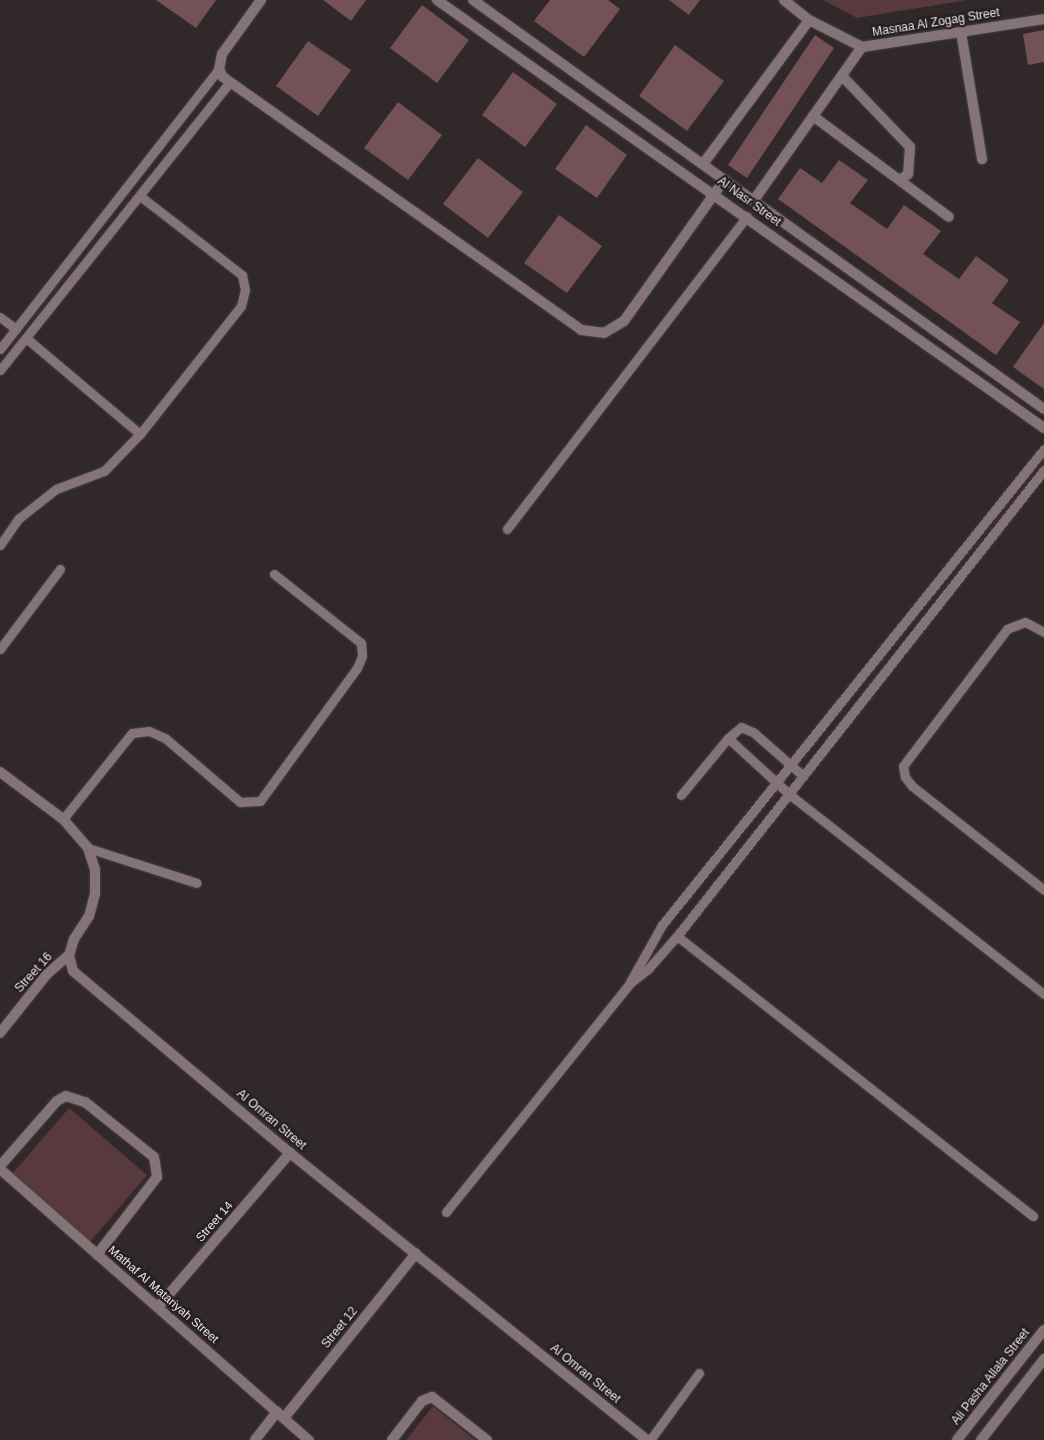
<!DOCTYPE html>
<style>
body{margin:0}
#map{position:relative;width:1044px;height:1440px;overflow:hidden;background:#302829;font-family:Arial,sans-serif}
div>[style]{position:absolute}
.green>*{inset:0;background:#58393f}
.building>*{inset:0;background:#735158}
.roads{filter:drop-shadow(0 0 1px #4a4344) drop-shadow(0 0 1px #4a4344)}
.service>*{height:9px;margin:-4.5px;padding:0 4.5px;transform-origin:4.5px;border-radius:4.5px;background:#857477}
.minor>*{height:10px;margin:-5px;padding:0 5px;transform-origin:5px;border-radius:5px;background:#857477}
.tertiary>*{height:10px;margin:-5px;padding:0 5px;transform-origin:5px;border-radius:5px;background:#857477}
span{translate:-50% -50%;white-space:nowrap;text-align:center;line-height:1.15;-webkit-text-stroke:4.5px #261f20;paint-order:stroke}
.street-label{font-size:12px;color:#ebe6e7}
</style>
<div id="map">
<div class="green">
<div style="clip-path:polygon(823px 0,967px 0,857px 18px)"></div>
<div style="clip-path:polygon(69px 1108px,147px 1175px,90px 1242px,11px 1175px)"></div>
<div style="clip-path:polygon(433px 1406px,475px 1440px,406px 1440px)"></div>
</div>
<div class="building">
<div style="clip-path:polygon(156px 0,216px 0,196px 28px)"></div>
<div style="clip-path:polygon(323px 0,366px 0,351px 21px)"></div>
<div style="clip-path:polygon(550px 0,608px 0,620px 9px,584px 57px,534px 21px)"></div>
<div style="clip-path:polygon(669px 0,700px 0,689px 15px)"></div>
<div style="clip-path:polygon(422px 5px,469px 40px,437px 83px,390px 48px)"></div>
<div style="clip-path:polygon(1044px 30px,1044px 62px,1028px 65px,1023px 34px)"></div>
<div style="clip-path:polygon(815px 35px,834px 48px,747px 178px,728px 165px)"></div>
<div style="clip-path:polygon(308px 41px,351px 70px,318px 116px,276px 86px)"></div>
<div style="clip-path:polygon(675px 45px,724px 81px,687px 131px,639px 96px)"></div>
<div style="clip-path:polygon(513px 72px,557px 104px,525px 147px,482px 115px)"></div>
<div style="clip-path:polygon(398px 102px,442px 135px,408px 180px,364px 148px)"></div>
<div style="clip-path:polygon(586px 125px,627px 155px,597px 198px,555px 169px)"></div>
<div style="clip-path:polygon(478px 158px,523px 192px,488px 238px,443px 204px)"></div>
<div style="clip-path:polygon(839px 160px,868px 180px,850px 203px,887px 229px,904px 205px,941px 231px,923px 254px,959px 279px,976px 256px,1009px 280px,992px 303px,1020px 322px,996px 355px,778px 199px,800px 168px,822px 183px)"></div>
<div style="clip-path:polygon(559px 215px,602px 246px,567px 293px,524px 263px)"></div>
<div style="clip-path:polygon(1044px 323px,1044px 389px,1013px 367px)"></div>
</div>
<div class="roads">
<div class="service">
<div style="left:0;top:317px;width:20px;rotate:37deg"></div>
<div style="left:26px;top:338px;width:149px;rotate:40.1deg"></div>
<div style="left:0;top:349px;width:355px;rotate:-52deg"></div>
<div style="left:0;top:370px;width:367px;rotate:-51.4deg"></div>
<div style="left:507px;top:529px;width:394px;rotate:-52.5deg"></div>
<div style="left:0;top:545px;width:32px;rotate:-55deg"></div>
<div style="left:18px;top:519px;width:48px;rotate:-38.3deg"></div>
<div style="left:56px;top:489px;width:51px;rotate:-20.6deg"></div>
<div style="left:104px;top:471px;width:52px;rotate:-45.8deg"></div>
<div style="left:140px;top:434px;width:163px;rotate:-51.7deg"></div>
<div style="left:241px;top:306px;width:16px;rotate:-76deg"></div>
<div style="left:245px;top:290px;width:15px;rotate:-101deg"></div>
<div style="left:242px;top:275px;width:129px;rotate:-142.2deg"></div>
<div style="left:1044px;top:632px;width:21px;rotate:-152deg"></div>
<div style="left:1025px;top:622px;width:19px;rotate:159deg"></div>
<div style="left:1007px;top:629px;width:172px;rotate:127.2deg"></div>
<div style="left:903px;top:766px;width:11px;rotate:80deg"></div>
<div style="left:905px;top:777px;width:11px;rotate:52deg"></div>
<div style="left:912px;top:786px;width:168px;rotate:38.2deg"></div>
<div style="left:0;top:649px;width:100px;rotate:-53.1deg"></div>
<div style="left:728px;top:738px;width:83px;rotate:42.6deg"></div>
<div style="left:789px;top:794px;width:324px;rotate:38.1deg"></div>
<div style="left:681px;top:795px;width:74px;rotate:-50.5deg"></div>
<div style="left:728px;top:738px;width:17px;rotate:-40deg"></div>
<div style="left:741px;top:727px;width:13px;rotate:23deg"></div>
<div style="left:753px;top:732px;width:67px;rotate:41.3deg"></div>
<div style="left:63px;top:819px;width:110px;rotate:-51.3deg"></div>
<div style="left:132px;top:733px;width:17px;rotate:-7deg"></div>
<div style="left:149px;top:731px;width:17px;rotate:24deg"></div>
<div style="left:165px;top:738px;width:99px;rotate:40.5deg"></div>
<div style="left:240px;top:802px;width:20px;rotate:-3deg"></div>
<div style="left:260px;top:801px;width:165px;rotate:-53.9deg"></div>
<div style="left:357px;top:668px;width:13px;rotate:-67deg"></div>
<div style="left:362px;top:656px;width:13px;rotate:-94deg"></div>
<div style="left:361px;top:643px;width:111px;rotate:-141.6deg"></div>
<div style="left:88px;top:848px;width:114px;rotate:17.8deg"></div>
<div style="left:677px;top:936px;width:453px;rotate:38.2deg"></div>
<div style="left:630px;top:982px;width:65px;rotate:-60.7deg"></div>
<div style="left:662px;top:925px;width:610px;rotate:-51.25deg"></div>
<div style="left:446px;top:1212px;width:294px;rotate:-51.2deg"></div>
<div style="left:630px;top:983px;width:23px;rotate:-38deg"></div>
<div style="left:648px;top:969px;width:44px;rotate:-48.7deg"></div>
<div style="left:677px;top:936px;width:593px;rotate:-51.78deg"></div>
<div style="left:650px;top:1440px;width:83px;rotate:-53.8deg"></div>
</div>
<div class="minor">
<div style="left:261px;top:0;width:67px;rotate:125.8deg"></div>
<div style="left:222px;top:54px;width:15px;rotate:101deg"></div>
<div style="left:219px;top:69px;width:9px;rotate:63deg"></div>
<div style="left:223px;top:77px;width:438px;rotate:35.2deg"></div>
<div style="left:581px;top:330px;width:23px;rotate:7deg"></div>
<div style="left:604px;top:333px;width:23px;rotate:-31deg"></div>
<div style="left:624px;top:321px;width:174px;rotate:-54.6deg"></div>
<div style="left:437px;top:0;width:743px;rotate:35.19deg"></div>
<div style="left:473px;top:0;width:702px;rotate:35.61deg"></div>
<div style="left:784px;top:0;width:32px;rotate:39deg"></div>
<div style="left:809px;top:20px;width:59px;rotate:27deg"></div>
<div style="left:862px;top:47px;width:184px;rotate:-8.7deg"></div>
<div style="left:961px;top:32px;width:129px;rotate:80.6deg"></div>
<div style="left:842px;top:76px;width:98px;rotate:46.2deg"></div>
<div style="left:910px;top:147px;width:27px;rotate:94deg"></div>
<div style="left:908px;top:174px;width:10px;rotate:143deg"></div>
<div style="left:813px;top:116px;width:169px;rotate:36.6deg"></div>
<div style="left:703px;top:164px;width:179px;rotate:-53.6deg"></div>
<div style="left:754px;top:200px;width:187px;rotate:-54.8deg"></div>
<div style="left:0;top:772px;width:79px;rotate:36.7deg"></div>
<div style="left:63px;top:819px;width:38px;rotate:49deg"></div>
<div style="left:88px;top:848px;width:23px;rotate:72deg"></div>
<div style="left:95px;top:870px;width:24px;rotate:90deg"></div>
<div style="left:95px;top:894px;width:23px;rotate:105deg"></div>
<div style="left:89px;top:916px;width:27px;rotate:123deg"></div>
<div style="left:74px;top:939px;width:17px;rotate:107deg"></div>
<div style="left:69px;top:955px;width:16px;rotate:76deg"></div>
<div style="left:73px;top:971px;width:283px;rotate:40deg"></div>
<div style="left:290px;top:1153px;width:458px;rotate:38.8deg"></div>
<div style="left:0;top:1033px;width:75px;rotate:-51.5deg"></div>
<div style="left:47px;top:974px;width:29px;rotate:-41deg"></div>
<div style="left:0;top:1166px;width:86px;rotate:-48.8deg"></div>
<div style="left:57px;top:1101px;width:10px;rotate:-29deg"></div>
<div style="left:66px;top:1096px;width:20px;rotate:18deg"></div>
<div style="left:85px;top:1102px;width:88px;rotate:38.6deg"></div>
<div style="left:154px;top:1157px;width:20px;rotate:81deg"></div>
<div style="left:157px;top:1177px;width:98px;rotate:127.6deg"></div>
<div style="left:158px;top:1307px;width:203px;rotate:-49.4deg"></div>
<div style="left:284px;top:1418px;width:211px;rotate:-51.3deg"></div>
<div style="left:255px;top:1440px;width:36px;rotate:-52deg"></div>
<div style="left:392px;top:1440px;width:49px;rotate:-52.4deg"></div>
<div style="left:422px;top:1401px;width:11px;rotate:-22deg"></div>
<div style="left:432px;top:1397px;width:70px;rotate:38deg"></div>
<div style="left:957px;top:1440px;width:140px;rotate:-51.7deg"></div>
<div style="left:981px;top:1440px;width:103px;rotate:-52.1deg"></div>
</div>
<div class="tertiary">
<div style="left:0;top:1169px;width:411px;rotate:41.3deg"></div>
</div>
</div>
<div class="street-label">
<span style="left:936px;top:23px;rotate:-9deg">Masnaa Al Zogag Street</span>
<span style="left:749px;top:202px;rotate:36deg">Al Nasr Street</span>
<span style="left:34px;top:973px;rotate:-48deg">Street 16</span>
<span style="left:271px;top:1120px;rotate:40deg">Al Omran Street</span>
<span style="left:215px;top:1222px;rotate:-49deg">Street 14</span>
<span style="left:163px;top:1295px;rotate:41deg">Mathaf Al Matariyah Street</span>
<span style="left:340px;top:1328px;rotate:-51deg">Street 12</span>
<span style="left:585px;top:1374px;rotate:39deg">Al Omran Street</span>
<span style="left:991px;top:1377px;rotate:-52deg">Ali Pasha Allala Street</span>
</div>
</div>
